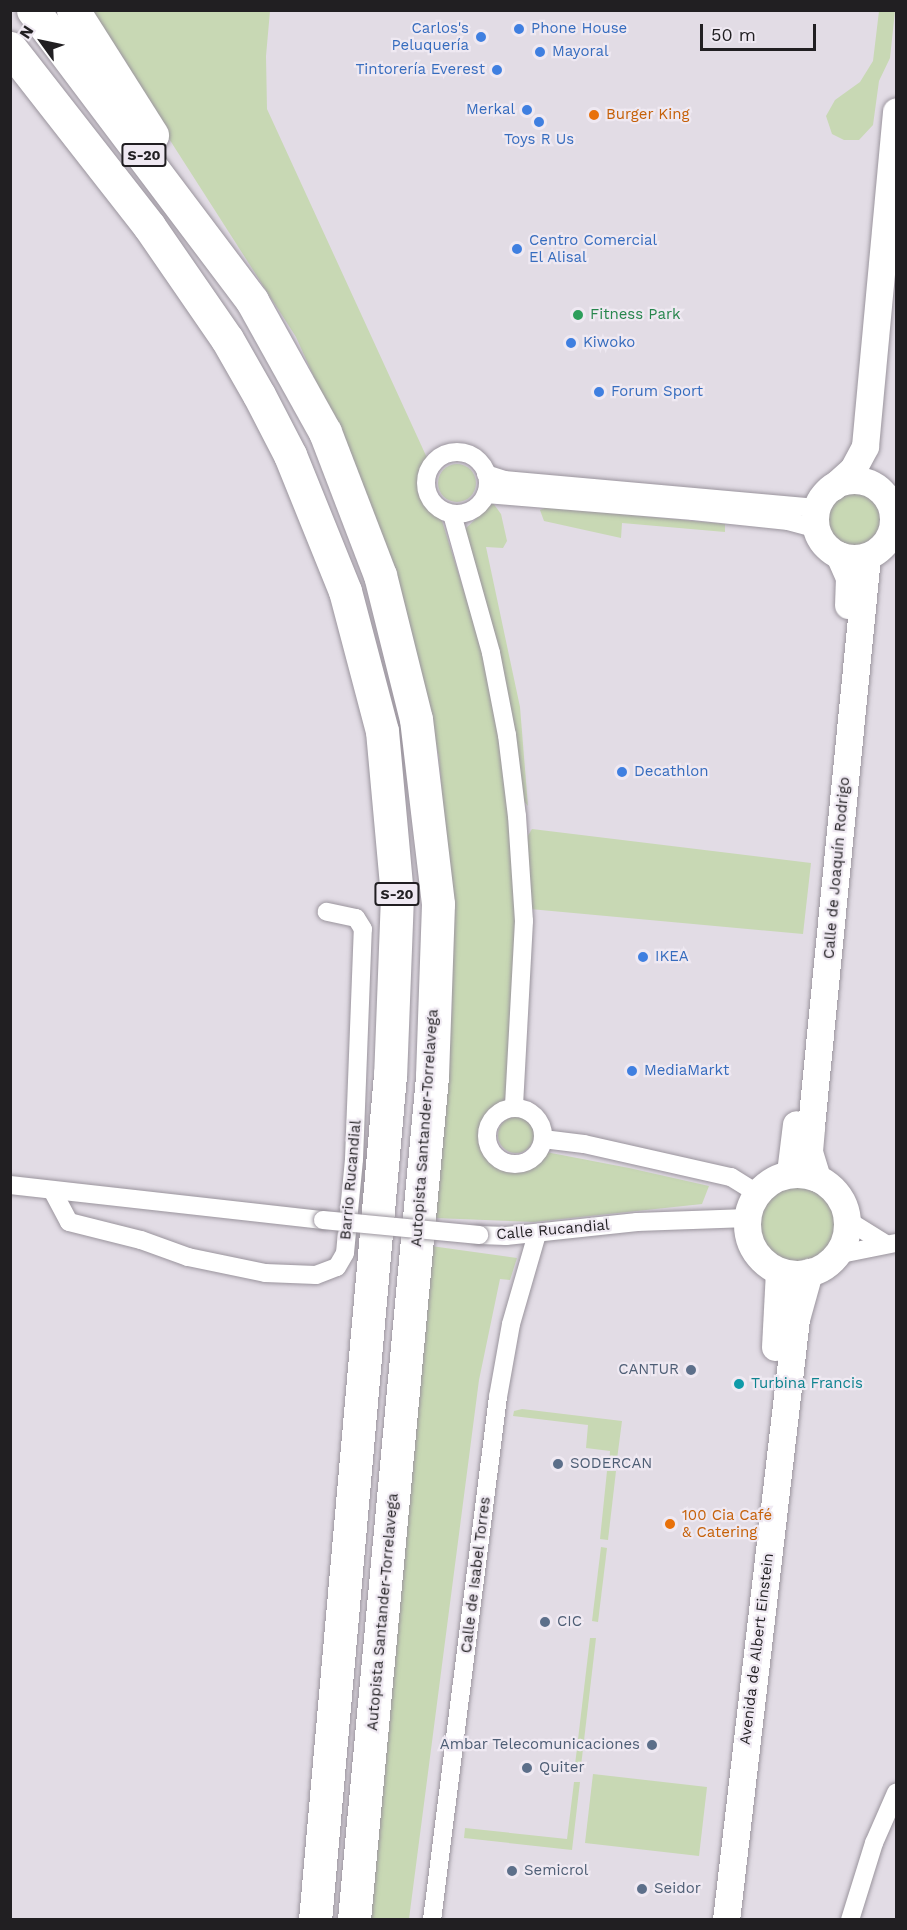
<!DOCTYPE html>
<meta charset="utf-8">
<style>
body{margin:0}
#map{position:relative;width:907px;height:1930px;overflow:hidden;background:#e2dce5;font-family:"Work Sans",sans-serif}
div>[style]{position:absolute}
.green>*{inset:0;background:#c8d8b4}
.round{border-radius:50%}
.roads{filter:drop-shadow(0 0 2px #9a949d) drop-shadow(0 0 2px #9a949d)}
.minor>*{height:18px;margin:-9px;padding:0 9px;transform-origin:9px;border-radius:9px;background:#fff}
.minor>.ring{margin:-9px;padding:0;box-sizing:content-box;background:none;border:18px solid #fff;border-radius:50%}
.secondary>*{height:27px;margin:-13.5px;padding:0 13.5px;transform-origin:13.5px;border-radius:13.5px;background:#fff}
.secondary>.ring{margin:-13.5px;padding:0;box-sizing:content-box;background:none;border:27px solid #fff;border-radius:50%}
.motorway>*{height:33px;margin:-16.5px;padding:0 16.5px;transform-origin:16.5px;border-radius:16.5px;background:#fff}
.bridges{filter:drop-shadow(0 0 2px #9a949d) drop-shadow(0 0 2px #9a949d)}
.minor-bridge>*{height:18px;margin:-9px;padding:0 9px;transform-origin:9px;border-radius:9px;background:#fff}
.dots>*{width:16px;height:16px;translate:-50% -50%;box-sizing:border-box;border:3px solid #efe9f2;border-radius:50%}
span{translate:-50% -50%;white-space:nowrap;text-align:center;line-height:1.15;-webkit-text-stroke:4.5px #efe9f2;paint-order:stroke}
.shield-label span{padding:2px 4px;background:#efe9f2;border:2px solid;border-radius:4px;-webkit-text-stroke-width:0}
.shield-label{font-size:14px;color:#211f22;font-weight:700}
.shop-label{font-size:15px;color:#366cbe}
.right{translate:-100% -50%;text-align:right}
.left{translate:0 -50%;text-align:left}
.food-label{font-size:15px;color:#c56008}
.leisure-label{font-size:15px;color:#27864d}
.street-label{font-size:15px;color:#211f22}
.service-label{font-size:15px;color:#4e5e75}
.culture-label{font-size:15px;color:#0d838f}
.frame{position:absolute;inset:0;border:12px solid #211f22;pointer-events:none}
.north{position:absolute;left:12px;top:12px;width:60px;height:60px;-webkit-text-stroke:4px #efe9f2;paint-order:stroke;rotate:303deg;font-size:16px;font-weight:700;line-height:24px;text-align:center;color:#211f22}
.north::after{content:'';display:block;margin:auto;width:21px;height:27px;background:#211f22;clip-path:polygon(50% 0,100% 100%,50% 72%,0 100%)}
.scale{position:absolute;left:700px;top:24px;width:116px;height:27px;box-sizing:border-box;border:3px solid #211f22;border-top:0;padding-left:8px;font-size:18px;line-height:21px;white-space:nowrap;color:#211f22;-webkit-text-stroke:4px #efe9f2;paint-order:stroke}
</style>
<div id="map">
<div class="green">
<div style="clip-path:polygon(92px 11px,270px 11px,266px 56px,267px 109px,428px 460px,419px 488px,426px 508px,442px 521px,480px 642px,504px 762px,516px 903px,510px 1102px,491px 1113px,484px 1127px,482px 1140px,490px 1159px,506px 1168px,526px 1168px,546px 1152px,629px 1168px,709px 1186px,702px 1204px,534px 1222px,435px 1218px,452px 1010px,452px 915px,439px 757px,405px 605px,366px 493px,296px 337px,157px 120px,125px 67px,128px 65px)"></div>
<div style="clip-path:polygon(879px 11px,895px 11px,890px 58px,879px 81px,873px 125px,859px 140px,844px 140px,832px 134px,826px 116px,835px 100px,860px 82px,873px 61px)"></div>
<div class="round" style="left:438px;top:464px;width:38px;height:38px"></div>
<div class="round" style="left:826px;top:492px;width:54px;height:54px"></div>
<div style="clip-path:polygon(493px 503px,501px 514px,507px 541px,503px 548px,486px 547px,520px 707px,528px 806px,523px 800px,465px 529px)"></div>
<div style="clip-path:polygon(547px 507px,725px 524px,725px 532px,622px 523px,621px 538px,544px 521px,540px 510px)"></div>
<div style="clip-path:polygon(532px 829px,811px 863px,803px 934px,530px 909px,526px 839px)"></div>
<div class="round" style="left:498px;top:1117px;width:36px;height:36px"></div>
<div class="round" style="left:758px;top:1182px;width:80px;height:80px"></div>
<div style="clip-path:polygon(431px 1246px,517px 1258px,510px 1280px,500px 1279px,479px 1380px,409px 1919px,370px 1920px)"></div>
<div style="clip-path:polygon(522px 1409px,622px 1421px,616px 1467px,609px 1466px,610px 1451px,586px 1448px,588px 1425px,513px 1416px,514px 1411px)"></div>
<div style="clip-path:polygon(607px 1471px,616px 1471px,608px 1540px,600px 1539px)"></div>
<div style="clip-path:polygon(601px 1547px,607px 1548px,598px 1622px,592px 1621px)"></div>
<div style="clip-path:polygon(590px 1638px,596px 1638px,581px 1766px,575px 1765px)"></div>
<div style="clip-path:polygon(593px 1774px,707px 1787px,699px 1856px,585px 1843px)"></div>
<div style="clip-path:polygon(574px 1782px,580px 1782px,572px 1850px,464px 1838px,465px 1828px,567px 1839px)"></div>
</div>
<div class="roads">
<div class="minor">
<div class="ring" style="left:426px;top:452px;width:44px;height:44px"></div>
<div style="left:486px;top:474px;width:19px;rotate:18deg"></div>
<div style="left:504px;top:480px;width:314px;rotate:5.1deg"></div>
<div style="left:486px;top:494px;width:208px;rotate:4.7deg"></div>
<div style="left:693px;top:511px;width:96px;rotate:6deg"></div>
<div style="left:788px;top:521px;width:28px;rotate:15deg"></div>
<div style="left:452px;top:514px;width:144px;rotate:74.3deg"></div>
<div style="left:491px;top:653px;width:84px;rotate:79deg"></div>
<div style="left:507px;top:735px;width:82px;rotate:83deg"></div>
<div style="left:517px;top:816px;width:105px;rotate:86.2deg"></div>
<div style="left:524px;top:921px;width:187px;rotate:93.1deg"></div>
<div style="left:893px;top:527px;width:3px"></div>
<div class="ring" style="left:487px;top:1108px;width:38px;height:38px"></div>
<div style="left:543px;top:1139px;width:41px;rotate:7deg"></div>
<div style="left:584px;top:1144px;width:151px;rotate:12.7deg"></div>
<div style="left:731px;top:1177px;width:32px;rotate:32deg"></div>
<div style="left:10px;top:1185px;width:315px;rotate:6.4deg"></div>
<div style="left:52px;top:1190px;width:36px;rotate:62deg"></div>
<div style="left:69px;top:1222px;width:74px;rotate:14deg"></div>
<div style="left:141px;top:1240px;width:50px;rotate:19.9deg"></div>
<div style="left:188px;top:1257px;width:79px;rotate:11.7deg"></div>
<div style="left:265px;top:1273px;width:51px;rotate:2.2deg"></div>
<div style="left:316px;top:1275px;width:22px;rotate:-21deg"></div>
<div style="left:337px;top:1267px;width:16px;rotate:-60deg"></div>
<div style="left:345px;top:1253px;width:94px;rotate:-84.5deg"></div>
<div style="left:354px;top:1159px;width:230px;rotate:-87.8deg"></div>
<div style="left:363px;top:929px;width:13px;rotate:-122deg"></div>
<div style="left:356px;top:918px;width:30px;rotate:-168deg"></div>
<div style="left:847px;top:1220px;width:44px;rotate:31.9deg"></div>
<div style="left:479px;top:1235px;width:27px;rotate:2deg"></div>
<div style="left:506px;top:1236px;width:132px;rotate:-6.1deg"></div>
<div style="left:637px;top:1222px;width:111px;rotate:-2.1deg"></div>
<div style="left:836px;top:1255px;width:61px;rotate:-11.3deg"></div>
<div style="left:432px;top:1920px;width:527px;rotate:-82.81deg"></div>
<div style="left:498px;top:1397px;width:74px;rotate:-79.9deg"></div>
<div style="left:511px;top:1324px;width:94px;rotate:-73.9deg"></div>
<div style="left:850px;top:1920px;width:81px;rotate:-72.7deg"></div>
<div style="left:874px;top:1843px;width:55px;rotate:-66.3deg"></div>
</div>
<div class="secondary">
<div class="ring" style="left:815px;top:480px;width:51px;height:51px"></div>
<div style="left:833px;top:487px;width:27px;rotate:-42deg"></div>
<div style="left:853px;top:469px;width:26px;rotate:-62deg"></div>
<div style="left:865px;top:446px;width:336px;rotate:-84.7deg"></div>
<div style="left:839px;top:555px;width:24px;rotate:66deg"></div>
<div style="left:849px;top:577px;width:28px;rotate:92deg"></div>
<div style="left:790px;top:1173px;width:49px;rotate:-83deg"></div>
<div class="ring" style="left:747px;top:1174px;width:73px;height:73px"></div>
<div style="left:817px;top:1178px;width:28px;rotate:-107deg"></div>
<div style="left:809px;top:1151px;width:25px;rotate:-85deg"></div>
<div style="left:811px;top:1126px;width:572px;rotate:-84.38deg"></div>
<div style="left:775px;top:1347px;width:76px;rotate:-87deg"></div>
<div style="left:726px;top:1920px;width:605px;rotate:-83.36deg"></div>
<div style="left:796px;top:1319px;width:49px;rotate:-74.5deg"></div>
</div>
<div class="motorway">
<div style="left:33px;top:10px;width:364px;rotate:53deg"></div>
<div style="left:252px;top:301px;width:150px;rotate:60.9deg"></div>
<div style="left:325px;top:432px;width:153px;rotate:69deg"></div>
<div style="left:380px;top:575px;width:148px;rotate:76deg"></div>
<div style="left:416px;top:719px;width:186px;rotate:83.2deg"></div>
<div style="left:438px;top:904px;width:173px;rotate:92deg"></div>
<div style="left:432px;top:1077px;width:847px;rotate:95.29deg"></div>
<div style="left:73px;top:10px;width:148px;rotate:57.7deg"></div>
<div style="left:10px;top:48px;width:226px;rotate:52deg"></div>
<div style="left:149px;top:226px;width:137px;rotate:55.4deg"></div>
<div style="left:227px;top:339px;width:64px;rotate:60.3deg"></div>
<div style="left:259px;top:395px;width:68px;rotate:62.7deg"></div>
<div style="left:290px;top:455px;width:147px;rotate:68deg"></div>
<div style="left:345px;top:591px;width:145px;rotate:75.2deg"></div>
<div style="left:382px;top:731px;width:166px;rotate:84.8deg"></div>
<div style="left:397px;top:896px;width:179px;rotate:92.2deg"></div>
<div style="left:390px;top:1075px;width:848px;rotate:95.07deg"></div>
</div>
</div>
<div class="bridges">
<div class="minor-bridge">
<div style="left:323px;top:1220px;width:157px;rotate:5.5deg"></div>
</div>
</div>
<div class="dots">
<div style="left:519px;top:29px;background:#3f7fe0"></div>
<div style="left:481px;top:37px;background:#3f7fe0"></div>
<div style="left:540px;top:52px;background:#3f7fe0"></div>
<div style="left:497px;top:70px;background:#3f7fe0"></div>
<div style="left:527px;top:110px;background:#3f7fe0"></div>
<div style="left:594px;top:115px;background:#e8710a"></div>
<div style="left:539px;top:122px;background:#3f7fe0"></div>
<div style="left:517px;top:249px;background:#3f7fe0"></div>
<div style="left:578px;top:315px;background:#2e9e5b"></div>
<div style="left:571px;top:343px;background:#3f7fe0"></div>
<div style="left:599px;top:392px;background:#3f7fe0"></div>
<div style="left:622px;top:772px;background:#3f7fe0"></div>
<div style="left:643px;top:957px;background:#3f7fe0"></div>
<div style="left:632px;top:1071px;background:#3f7fe0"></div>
<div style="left:691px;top:1370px;background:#5c6f8a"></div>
<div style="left:739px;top:1384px;background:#0f9aa8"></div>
<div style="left:558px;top:1464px;background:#5c6f8a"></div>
<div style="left:670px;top:1524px;background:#e8710a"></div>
<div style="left:545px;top:1622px;background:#5c6f8a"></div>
<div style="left:652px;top:1745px;background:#5c6f8a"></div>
<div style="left:527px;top:1768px;background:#5c6f8a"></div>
<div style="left:512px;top:1871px;background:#5c6f8a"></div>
<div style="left:642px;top:1889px;background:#5c6f8a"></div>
</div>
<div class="shield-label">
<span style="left:144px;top:155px">S-20</span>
<span style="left:397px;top:894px">S-20</span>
</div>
<div class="shop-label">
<span class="right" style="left:469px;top:37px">Carlos's<br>Peluquería</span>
<span class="left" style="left:531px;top:29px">Phone House</span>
<span class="left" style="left:552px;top:52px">Mayoral</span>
<span class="right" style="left:485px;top:70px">Tintorería Everest</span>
<span class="right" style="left:515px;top:110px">Merkal</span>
<span style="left:539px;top:140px">Toys R Us</span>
<span class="left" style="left:529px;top:249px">Centro Comercial<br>El Alisal</span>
<span class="left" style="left:583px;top:343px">Kiwoko</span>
<span class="left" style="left:611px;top:392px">Forum Sport</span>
<span class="left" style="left:634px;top:772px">Decathlon</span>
<span class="left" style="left:655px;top:957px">IKEA</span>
<span class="left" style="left:644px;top:1071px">MediaMarkt</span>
</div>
<div class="food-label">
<span class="left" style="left:606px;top:115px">Burger King</span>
<span class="left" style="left:682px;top:1524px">100 Cia Café<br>&amp; Catering</span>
</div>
<div class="leisure-label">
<span class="left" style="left:590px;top:315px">Fitness Park</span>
</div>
<div class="street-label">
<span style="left:837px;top:868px;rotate:-85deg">Calle de Joaquín Rodrigo</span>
<span style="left:425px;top:1128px;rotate:-86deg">Autopista Santander-Torrelavega</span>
<span style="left:351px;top:1180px;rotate:-85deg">Barrio Rucandial</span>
<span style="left:553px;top:1230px;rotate:-5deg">Calle Rucandial</span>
<span style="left:476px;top:1575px;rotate:-83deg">Calle de Isabel Torres</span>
<span style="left:383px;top:1612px;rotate:-85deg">Autopista Santander-Torrelavega</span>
<span style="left:757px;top:1649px;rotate:-83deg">Avenida de Albert Einstein</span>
</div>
<div class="service-label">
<span class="right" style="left:679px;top:1370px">CANTUR</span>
<span class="left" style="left:570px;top:1464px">SODERCAN</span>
<span class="left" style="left:557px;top:1622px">CIC</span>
<span class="right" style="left:640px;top:1745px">Ambar Telecomunicaciones</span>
<span class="left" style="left:539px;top:1768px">Quiter</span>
<span class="left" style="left:524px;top:1871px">Semicrol</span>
<span class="left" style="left:654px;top:1889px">Seidor</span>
</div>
<div class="culture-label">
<span class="left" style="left:751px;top:1384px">Turbina Francis</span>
</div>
<div class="frame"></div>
<div class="north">N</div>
<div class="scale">50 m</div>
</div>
